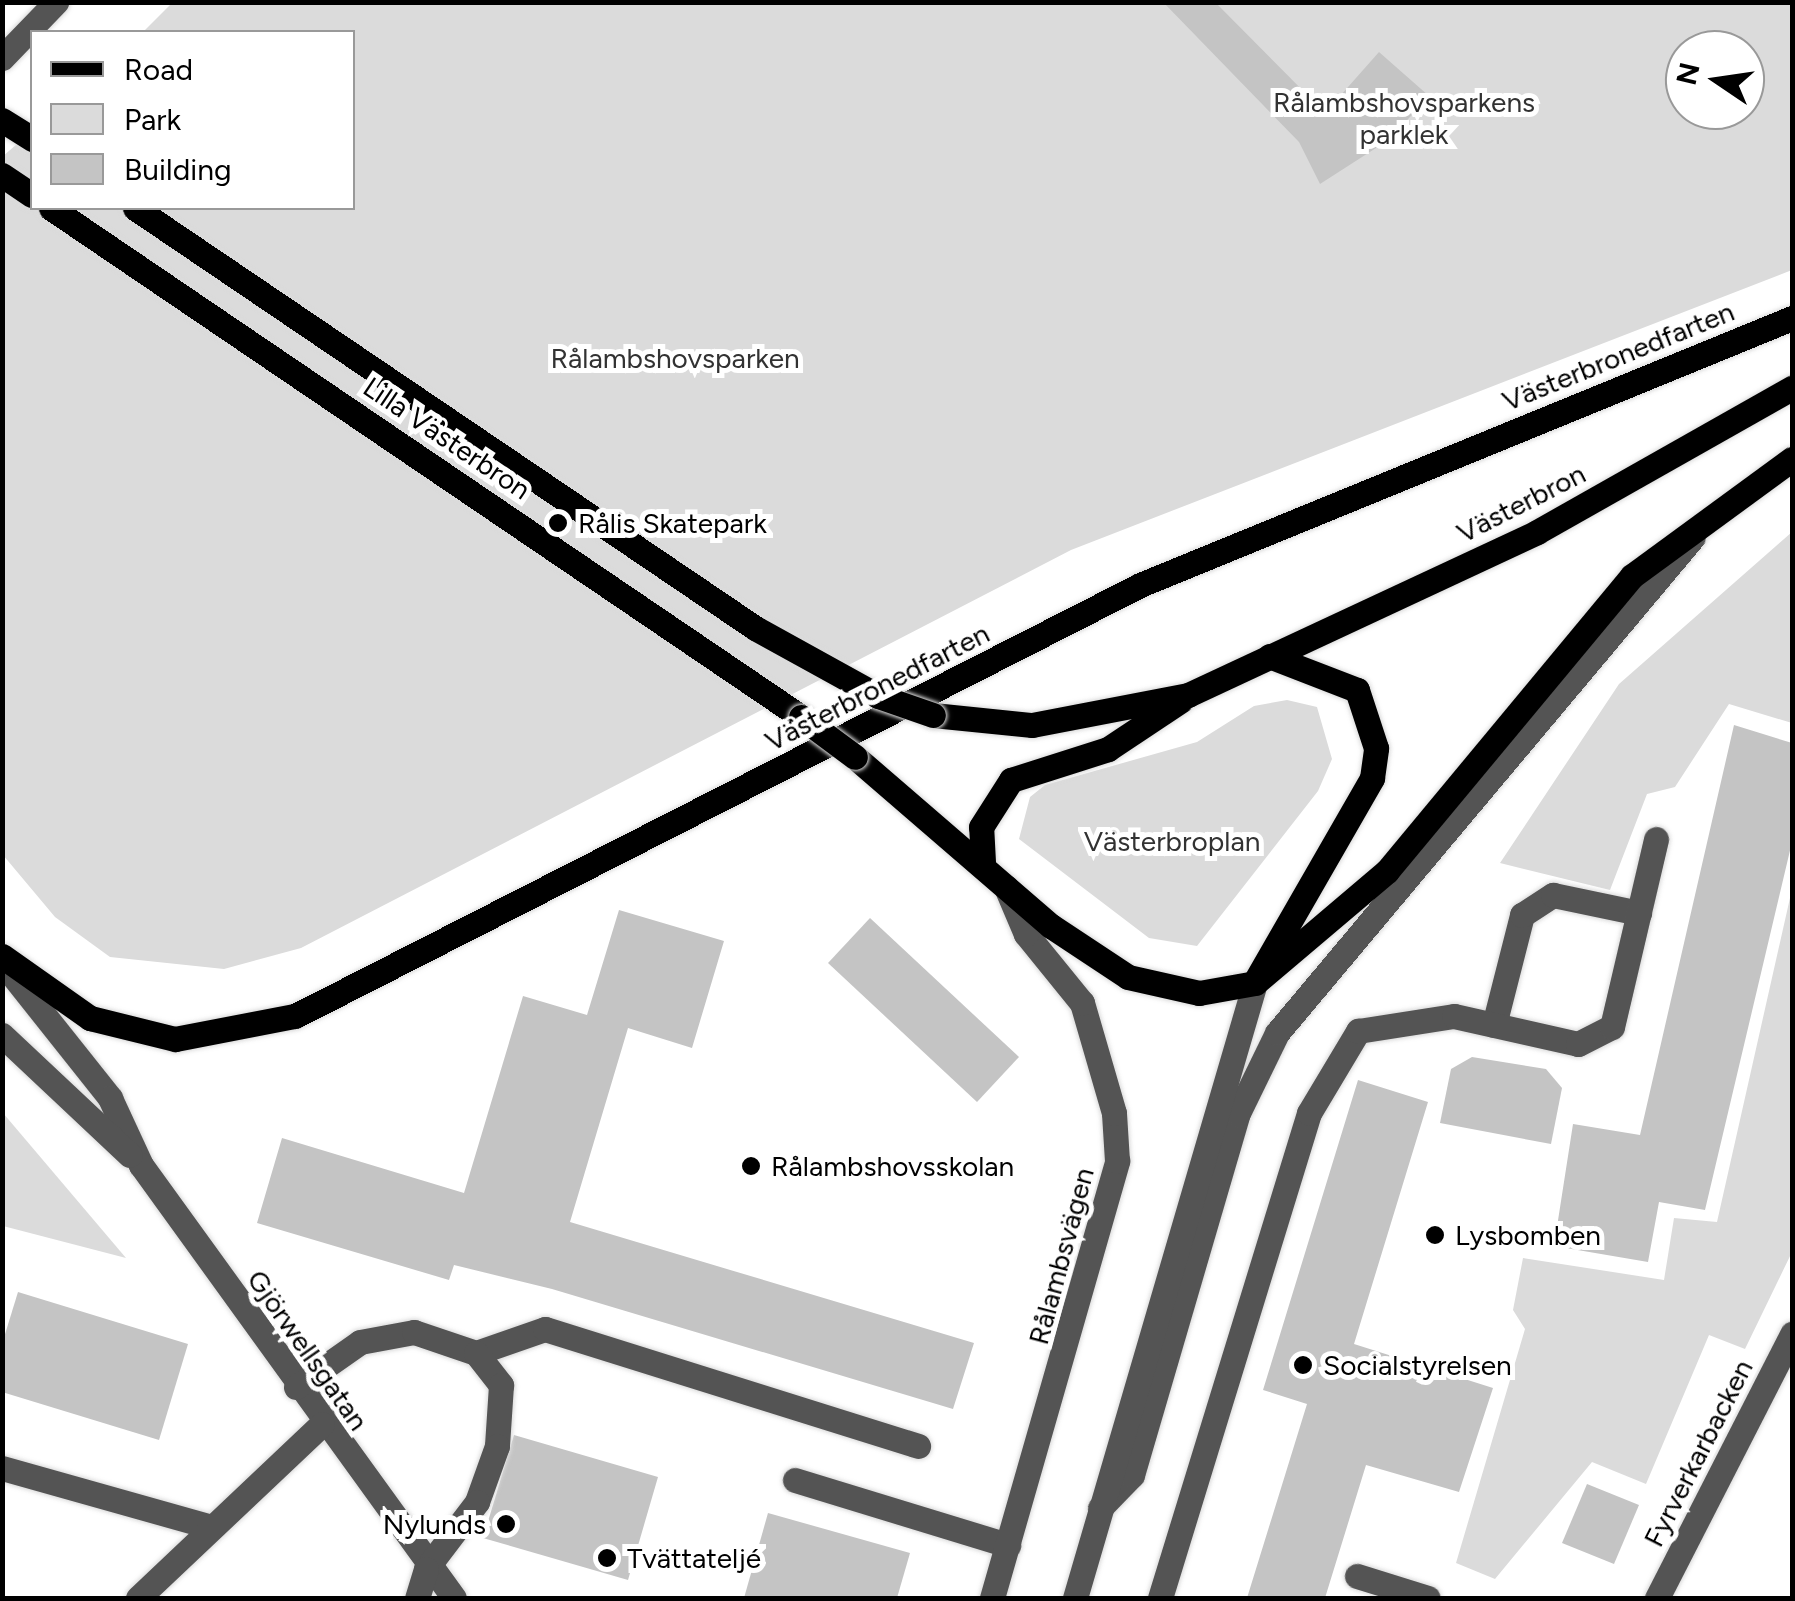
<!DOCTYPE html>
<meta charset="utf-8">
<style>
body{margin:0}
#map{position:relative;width:1795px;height:1601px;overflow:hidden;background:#fff;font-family:Figtree,sans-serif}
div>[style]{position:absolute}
.green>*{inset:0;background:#dbdbdb}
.building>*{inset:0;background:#c4c4c4}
.roads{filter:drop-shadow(0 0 2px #dbdbdb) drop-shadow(0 0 2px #dbdbdb)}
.minor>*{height:25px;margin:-12.5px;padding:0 12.5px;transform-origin:12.5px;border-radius:12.5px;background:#545454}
.major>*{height:25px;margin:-12.5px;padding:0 12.5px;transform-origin:12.5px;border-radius:12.5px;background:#000}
.bridges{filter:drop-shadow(0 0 2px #dbdbdb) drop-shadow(0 0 2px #dbdbdb)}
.major-bridge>*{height:25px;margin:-12.5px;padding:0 12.5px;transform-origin:12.5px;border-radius:12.5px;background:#000}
.dots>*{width:28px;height:28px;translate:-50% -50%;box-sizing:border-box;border:5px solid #fff;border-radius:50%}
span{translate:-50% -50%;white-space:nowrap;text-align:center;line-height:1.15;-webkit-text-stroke:10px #fff;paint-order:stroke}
.park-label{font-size:28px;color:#323232}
.street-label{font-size:28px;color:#000}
.poi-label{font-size:28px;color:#000}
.left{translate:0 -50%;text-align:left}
.right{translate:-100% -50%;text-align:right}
.frame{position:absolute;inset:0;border:5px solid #000;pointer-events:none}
.legend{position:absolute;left:30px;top:30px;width:325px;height:180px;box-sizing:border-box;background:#fff;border:2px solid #999;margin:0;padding:12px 18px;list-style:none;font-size:30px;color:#000}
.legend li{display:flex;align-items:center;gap:20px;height:50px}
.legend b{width:50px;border:2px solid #999}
.north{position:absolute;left:1665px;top:30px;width:100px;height:100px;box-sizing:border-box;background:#fff;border:2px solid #999;border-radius:50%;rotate:283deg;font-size:28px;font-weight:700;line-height:40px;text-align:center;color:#000}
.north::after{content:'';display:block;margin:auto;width:35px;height:45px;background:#000;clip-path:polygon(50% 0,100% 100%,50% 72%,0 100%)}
</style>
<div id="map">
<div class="green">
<div style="clip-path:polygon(evenodd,172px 3px,1792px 3px,1792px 270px,1071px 550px,301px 948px,224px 969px,110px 957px,55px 917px,3px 855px,2px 157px,32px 131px,32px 208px,352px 208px,352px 32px,143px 32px,172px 3px,1685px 50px,1745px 50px,1745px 110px,1685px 110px,1685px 50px)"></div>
<div style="clip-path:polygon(1792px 532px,1792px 723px,1729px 704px,1675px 787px,1647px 794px,1610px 890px,1500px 863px,1619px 684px)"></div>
<div style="clip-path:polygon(1287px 700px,1317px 707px,1332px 759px,1318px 791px,1197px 946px,1149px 938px,1019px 839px,1030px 797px,1045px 785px,1197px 742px,1254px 706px)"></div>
<div style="clip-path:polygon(1792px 889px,1792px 1252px,1745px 1349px,1709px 1335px,1646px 1484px,1592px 1462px,1495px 1579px,1456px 1563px,1525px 1329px,1513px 1310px,1523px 1258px,1664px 1280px,1674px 1218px,1717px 1222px)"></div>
<div style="clip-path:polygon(2px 1113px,3px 1113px,126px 1258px,3px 1226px)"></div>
</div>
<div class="building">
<div style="clip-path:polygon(1163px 2px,1215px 2px,1325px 113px,1379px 52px,1429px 96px,1390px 139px,1320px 184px,1299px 142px)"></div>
<div style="clip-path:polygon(1734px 725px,1792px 743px,1792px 842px,1705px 1210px,1659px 1202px,1648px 1262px,1554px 1246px,1573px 1124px,1640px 1135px)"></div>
<div style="clip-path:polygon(619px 910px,724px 941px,692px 1048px,628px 1028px,570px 1222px,974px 1343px,953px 1409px,552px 1289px,454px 1265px,449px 1280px,257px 1223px,282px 1138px,464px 1193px,523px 996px,587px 1015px)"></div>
<div style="clip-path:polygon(870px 918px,1019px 1057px,977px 1102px,828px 963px)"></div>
<div style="clip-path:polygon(1472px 1057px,1546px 1069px,1562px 1088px,1551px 1144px,1440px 1123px,1451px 1069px)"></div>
<div style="clip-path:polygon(1358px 1080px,1428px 1102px,1354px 1344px,1493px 1388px,1459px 1492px,1366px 1465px,1325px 1598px,1247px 1598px,1307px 1404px,1263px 1390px)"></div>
<div style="clip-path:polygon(18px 1292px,188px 1344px,159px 1440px,2px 1392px,2px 1344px)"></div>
<div style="clip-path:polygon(514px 1435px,658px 1477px,628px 1580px,483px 1538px)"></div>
<div style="clip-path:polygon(1587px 1484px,1639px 1505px,1614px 1564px,1562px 1543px)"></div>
<div style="clip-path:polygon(768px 1513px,910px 1553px,897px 1598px,744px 1598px)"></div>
</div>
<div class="roads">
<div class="minor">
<div style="left:2px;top:58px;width:78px;rotate:-46deg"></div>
<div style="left:2px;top:962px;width:174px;rotate:51.5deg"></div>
<div style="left:110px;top:1098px;width:74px;rotate:65.2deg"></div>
<div style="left:141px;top:1165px;width:534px;rotate:54.14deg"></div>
<div style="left:1494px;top:1025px;width:114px;rotate:-75.7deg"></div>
<div style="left:1522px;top:915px;width:37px;rotate:-33deg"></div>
<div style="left:1553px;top:895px;width:88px;rotate:11.8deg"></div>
<div style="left:2px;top:1035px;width:175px;rotate:43.2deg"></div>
<div style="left:476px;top:1353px;width:73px;rotate:-19.2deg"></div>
<div style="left:545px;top:1329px;width:391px;rotate:17.4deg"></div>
<div style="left:296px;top:1387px;width:78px;rotate:-35.1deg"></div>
<div style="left:360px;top:1342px;width:55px;rotate:-10.5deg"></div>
<div style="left:414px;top:1332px;width:65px;rotate:18.7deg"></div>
<div style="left:476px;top:1353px;width:41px;rotate:52deg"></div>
<div style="left:501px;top:1385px;width:61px;rotate:93.8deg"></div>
<div style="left:497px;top:1446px;width:59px;rotate:109.7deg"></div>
<div style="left:477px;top:1502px;width:84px;rotate:127.3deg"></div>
<div style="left:426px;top:1569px;width:30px;rotate:107deg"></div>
<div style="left:2px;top:1468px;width:215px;rotate:15.7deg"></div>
<div style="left:795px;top:1480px;width:223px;rotate:17deg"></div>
<div style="left:1100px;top:1508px;width:46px;rotate:-45.9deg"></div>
<div style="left:1132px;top:1475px;width:377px;rotate:-73.7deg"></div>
<div style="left:1238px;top:1113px;width:89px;rotate:-64deg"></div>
<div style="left:1277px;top:1033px;width:647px;rotate:-50.01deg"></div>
<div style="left:1357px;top:1576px;width:74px;rotate:17.2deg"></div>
<div style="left:138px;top:1598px;width:253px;rotate:-43.4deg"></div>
<div style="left:992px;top:1598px;width:455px;rotate:-74deg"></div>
<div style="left:1117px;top:1161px;width:48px;rotate:-93.6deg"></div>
<div style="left:1114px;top:1113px;width:115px;rotate:-106.2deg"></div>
<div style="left:1082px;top:1003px;width:89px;rotate:-129.1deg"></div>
<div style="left:1026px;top:934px;width:51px;rotate:-113.1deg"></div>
<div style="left:1075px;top:1598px;width:641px;rotate:-73.69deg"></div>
<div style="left:1160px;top:1598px;width:507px;rotate:-72.92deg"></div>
<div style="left:1309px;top:1113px;width:96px;rotate:-59.1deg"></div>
<div style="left:1358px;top:1031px;width:97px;rotate:-8.9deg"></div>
<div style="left:1454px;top:1016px;width:127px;rotate:12.7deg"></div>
<div style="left:1578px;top:1044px;width:38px;rotate:-27deg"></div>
<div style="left:1612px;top:1027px;width:193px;rotate:-76.8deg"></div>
<div style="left:1657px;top:1598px;width:297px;rotate:-62.9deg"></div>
</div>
<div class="major">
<div style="left:2px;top:120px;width:36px;rotate:32deg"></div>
<div style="left:2px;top:175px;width:36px;rotate:34deg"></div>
<div style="left:51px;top:208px;width:906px;rotate:34.16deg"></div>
<div style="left:933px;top:715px;width:100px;rotate:5.8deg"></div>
<div style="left:1032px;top:725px;width:159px;rotate:-10.9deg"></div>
<div style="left:1188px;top:695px;width:385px;rotate:-25deg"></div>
<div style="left:1537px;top:532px;width:293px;rotate:-29.5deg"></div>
<div style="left:855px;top:757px;width:259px;rotate:40.8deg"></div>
<div style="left:1051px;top:926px;width:92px;rotate:33.5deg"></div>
<div style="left:1128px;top:977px;width:73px;rotate:12.7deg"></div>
<div style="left:1199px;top:993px;width:57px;rotate:-10.1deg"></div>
<div style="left:1255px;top:983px;width:173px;rotate:-40.3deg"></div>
<div style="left:1387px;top:871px;width:383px;rotate:-50.3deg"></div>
<div style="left:1632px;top:576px;width:198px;rotate:-36.2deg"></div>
<div style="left:983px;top:862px;width:35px;rotate:-93deg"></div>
<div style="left:981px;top:827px;width:56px;rotate:-57.4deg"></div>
<div style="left:1011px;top:780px;width:102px;rotate:-17.7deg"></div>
<div style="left:1108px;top:749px;width:87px;rotate:-33.7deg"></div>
<div style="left:2px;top:956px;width:108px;rotate:35.2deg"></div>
<div style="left:90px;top:1018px;width:88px;rotate:13.9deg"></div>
<div style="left:175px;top:1039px;width:122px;rotate:-10.9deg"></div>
<div style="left:295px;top:1016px;width:949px;rotate:-27.02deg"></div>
<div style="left:1140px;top:585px;width:705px;rotate:-22.27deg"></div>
<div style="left:1256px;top:980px;width:233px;rotate:-60.1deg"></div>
<div style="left:1372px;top:778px;width:30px;rotate:-82deg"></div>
<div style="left:1376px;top:748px;width:61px;rotate:-108.1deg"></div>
<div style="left:1357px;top:690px;width:94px;rotate:-158.9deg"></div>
</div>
</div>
<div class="bridges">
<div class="major-bridge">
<div style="left:135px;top:208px;width:749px;rotate:34.11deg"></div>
<div style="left:755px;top:628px;width:141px;rotate:28.9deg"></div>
<div style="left:878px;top:696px;width:58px;rotate:19.1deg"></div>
<div style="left:801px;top:717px;width:67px;rotate:36.5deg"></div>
</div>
</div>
<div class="dots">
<div style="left:558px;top:523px;background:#000"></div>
<div style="left:751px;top:1166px;background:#000"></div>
<div style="left:1435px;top:1235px;background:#000"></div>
<div style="left:1303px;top:1365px;background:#000"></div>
<div style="left:506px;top:1524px;background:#000"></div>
<div style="left:607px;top:1558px;background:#000"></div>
</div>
<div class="park-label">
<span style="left:1404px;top:118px">Rålambshovsparkens<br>parklek</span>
<span style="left:675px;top:358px">Rålambshovsparken</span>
<span style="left:1172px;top:841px">Västerbroplan</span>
</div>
<div class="street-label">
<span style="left:1618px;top:356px;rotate:-22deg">Västerbronedfarten</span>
<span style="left:447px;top:438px;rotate:34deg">Lilla Västerbron</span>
<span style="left:1521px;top:503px;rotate:-27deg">Västerbron</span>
<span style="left:877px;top:687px;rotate:-27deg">Västerbronedfarten</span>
<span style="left:1061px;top:1256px;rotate:-75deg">Rålambsvägen</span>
<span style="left:308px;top:1350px;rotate:55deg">Gjörwellsgatan</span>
<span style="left:1698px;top:1453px;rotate:-63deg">Fyrverkarbacken</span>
</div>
<div class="poi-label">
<span class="left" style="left:578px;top:523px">Rålis Skatepark</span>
<span class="left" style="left:771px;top:1166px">Rålambshovsskolan</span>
<span class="left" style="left:1455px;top:1235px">Lysbomben</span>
<span class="left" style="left:1323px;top:1365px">Socialstyrelsen</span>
<span class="right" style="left:486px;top:1524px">Nylunds</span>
<span class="left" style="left:627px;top:1558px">Tvättateljé</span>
</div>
<div class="frame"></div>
<ul class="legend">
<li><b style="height:12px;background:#000"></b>Road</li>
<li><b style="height:28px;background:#dbdbdb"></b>Park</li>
<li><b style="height:28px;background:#c4c4c4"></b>Building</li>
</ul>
<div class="north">N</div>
</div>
